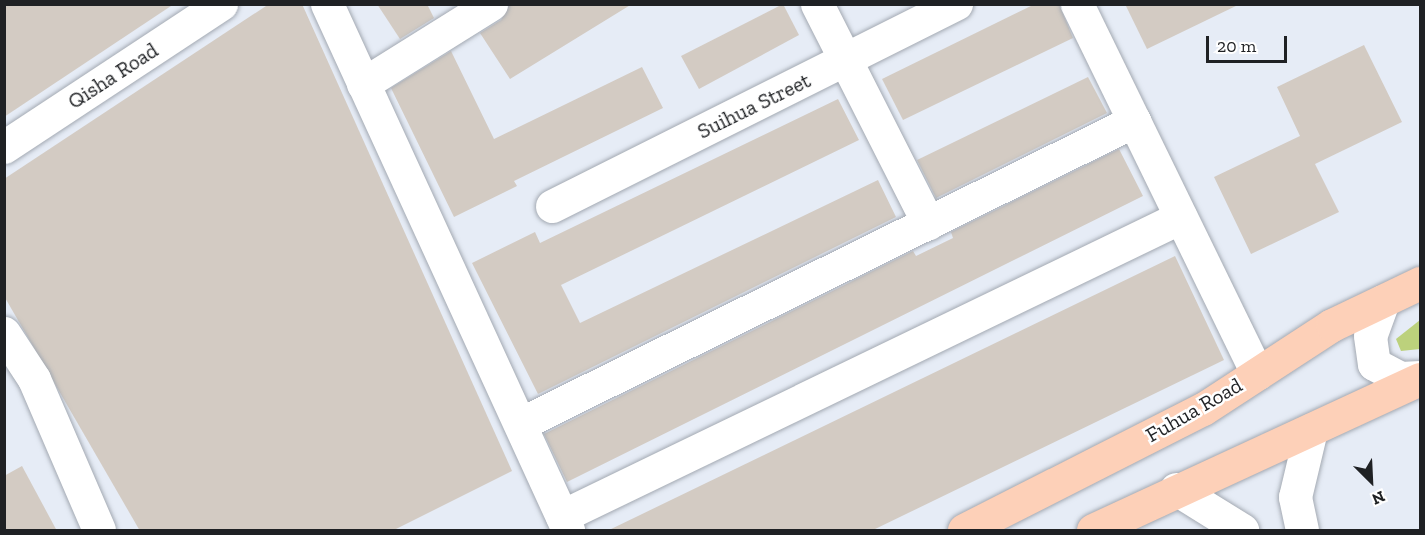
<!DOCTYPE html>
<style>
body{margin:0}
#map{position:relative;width:1425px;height:535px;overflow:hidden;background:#e6ecf6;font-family:"Zilla Slab",serif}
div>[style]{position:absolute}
.green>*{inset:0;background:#bcd17c}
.building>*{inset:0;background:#d3cbc3}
.roads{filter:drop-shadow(0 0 2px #a3a9b2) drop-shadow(0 0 2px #a3a9b2)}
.minor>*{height:33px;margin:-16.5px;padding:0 16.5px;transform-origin:16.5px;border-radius:16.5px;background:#fff}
.major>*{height:33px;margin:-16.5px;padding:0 16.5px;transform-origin:16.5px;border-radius:16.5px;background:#fdd0b8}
span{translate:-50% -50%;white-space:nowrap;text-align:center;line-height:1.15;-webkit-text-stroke:5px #fff;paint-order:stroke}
.street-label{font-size:21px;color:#1f2124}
.frame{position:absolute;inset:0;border:6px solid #1f2124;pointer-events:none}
.north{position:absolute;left:1341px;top:451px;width:60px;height:60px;-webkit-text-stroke:4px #fff;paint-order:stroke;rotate:156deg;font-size:16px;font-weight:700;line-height:24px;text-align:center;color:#1f2124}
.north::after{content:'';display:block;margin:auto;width:21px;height:27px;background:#1f2124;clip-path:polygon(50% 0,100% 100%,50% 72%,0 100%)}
.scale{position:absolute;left:1206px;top:36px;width:81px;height:27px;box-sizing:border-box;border:3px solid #1f2124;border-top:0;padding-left:8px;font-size:18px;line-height:21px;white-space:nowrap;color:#1f2124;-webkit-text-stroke:4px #fff;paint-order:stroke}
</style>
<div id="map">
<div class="green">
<div style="clip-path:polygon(1420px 320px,1420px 349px,1401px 351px,1396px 339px)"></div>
</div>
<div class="building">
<div style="clip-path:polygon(4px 4px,174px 4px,4px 117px)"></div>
<div style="clip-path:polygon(269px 4px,302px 4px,512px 471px,392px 531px,140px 531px,4px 296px,4px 179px)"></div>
<div style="clip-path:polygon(377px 4px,427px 4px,434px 18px,400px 39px)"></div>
<div style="clip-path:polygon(510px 4px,632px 4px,510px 79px,480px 33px,501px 20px)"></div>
<div style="clip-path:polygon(783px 4px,799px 35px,699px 89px,681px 56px)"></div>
<div style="clip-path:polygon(1035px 4px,1059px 4px,1073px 38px,903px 120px,882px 79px)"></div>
<div style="clip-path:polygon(1125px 4px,1240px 4px,1147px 49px)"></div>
<div style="clip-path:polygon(1364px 45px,1402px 122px,1315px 164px,1339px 212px,1251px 254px,1214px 177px,1300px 136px,1277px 87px)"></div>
<div style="clip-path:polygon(451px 51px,494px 139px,642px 67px,663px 108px,514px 181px,517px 186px,454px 217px,391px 88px)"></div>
<div style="clip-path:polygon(1088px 77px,1107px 113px,936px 198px,917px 160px)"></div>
<div style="clip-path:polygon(838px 99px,859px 140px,561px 285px,580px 323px,878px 180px,896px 217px,538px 394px,472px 263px,535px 232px,540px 243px)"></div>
<div style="clip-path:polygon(1119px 149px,1143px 196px,567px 482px,544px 434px,913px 251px,916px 256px,953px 238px,951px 232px)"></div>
<div style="clip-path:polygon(1175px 256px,1224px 360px,871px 531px,607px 531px)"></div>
<div style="clip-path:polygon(22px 466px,57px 531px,4px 531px,4px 476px)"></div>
</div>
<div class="roads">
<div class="minor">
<div style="left:327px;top:4px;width:579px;rotate:65.38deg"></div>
<div style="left:817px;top:4px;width:246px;rotate:63.1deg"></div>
<div style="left:1077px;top:4px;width:411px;rotate:64deg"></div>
<div style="left:363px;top:84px;width:151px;rotate:-32deg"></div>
<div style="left:4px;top:147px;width:260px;rotate:-33.4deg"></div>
<div style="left:552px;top:206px;width:452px;rotate:-26.6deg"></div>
<div style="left:1383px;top:301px;width:37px;rotate:110deg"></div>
<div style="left:1370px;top:336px;width:28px;rotate:82deg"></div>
<div style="left:1374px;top:364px;width:30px;rotate:28deg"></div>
<div style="left:1400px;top:378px;width:20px;rotate:-3deg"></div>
<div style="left:4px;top:333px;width:55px;rotate:56.9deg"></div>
<div style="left:34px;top:379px;width:164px;rotate:66.7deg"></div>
<div style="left:520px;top:424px;width:685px;rotate:-26.27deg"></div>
<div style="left:1176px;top:489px;width:78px;rotate:31.8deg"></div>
<div style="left:562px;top:516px;width:687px;rotate:-25.78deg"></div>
<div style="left:1302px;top:530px;width:34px;rotate:-102deg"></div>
<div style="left:1295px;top:497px;width:69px;rotate:-76.6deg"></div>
</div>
<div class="major">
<div style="left:964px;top:530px;width:268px;rotate:-26.9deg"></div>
<div style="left:1203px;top:409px;width:154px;rotate:-33.1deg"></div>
<div style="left:1332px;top:325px;width:98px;rotate:-25.5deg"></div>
<div style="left:1093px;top:530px;width:360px;rotate:-24.8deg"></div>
</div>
</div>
<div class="street-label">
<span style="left:113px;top:76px;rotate:-33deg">Qisha Road</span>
<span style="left:754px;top:106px;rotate:-26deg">Suihua Street</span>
<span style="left:1194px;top:410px;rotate:-30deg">Fuhua Road</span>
</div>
<div class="frame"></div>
<div class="north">N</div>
<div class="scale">20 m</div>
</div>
